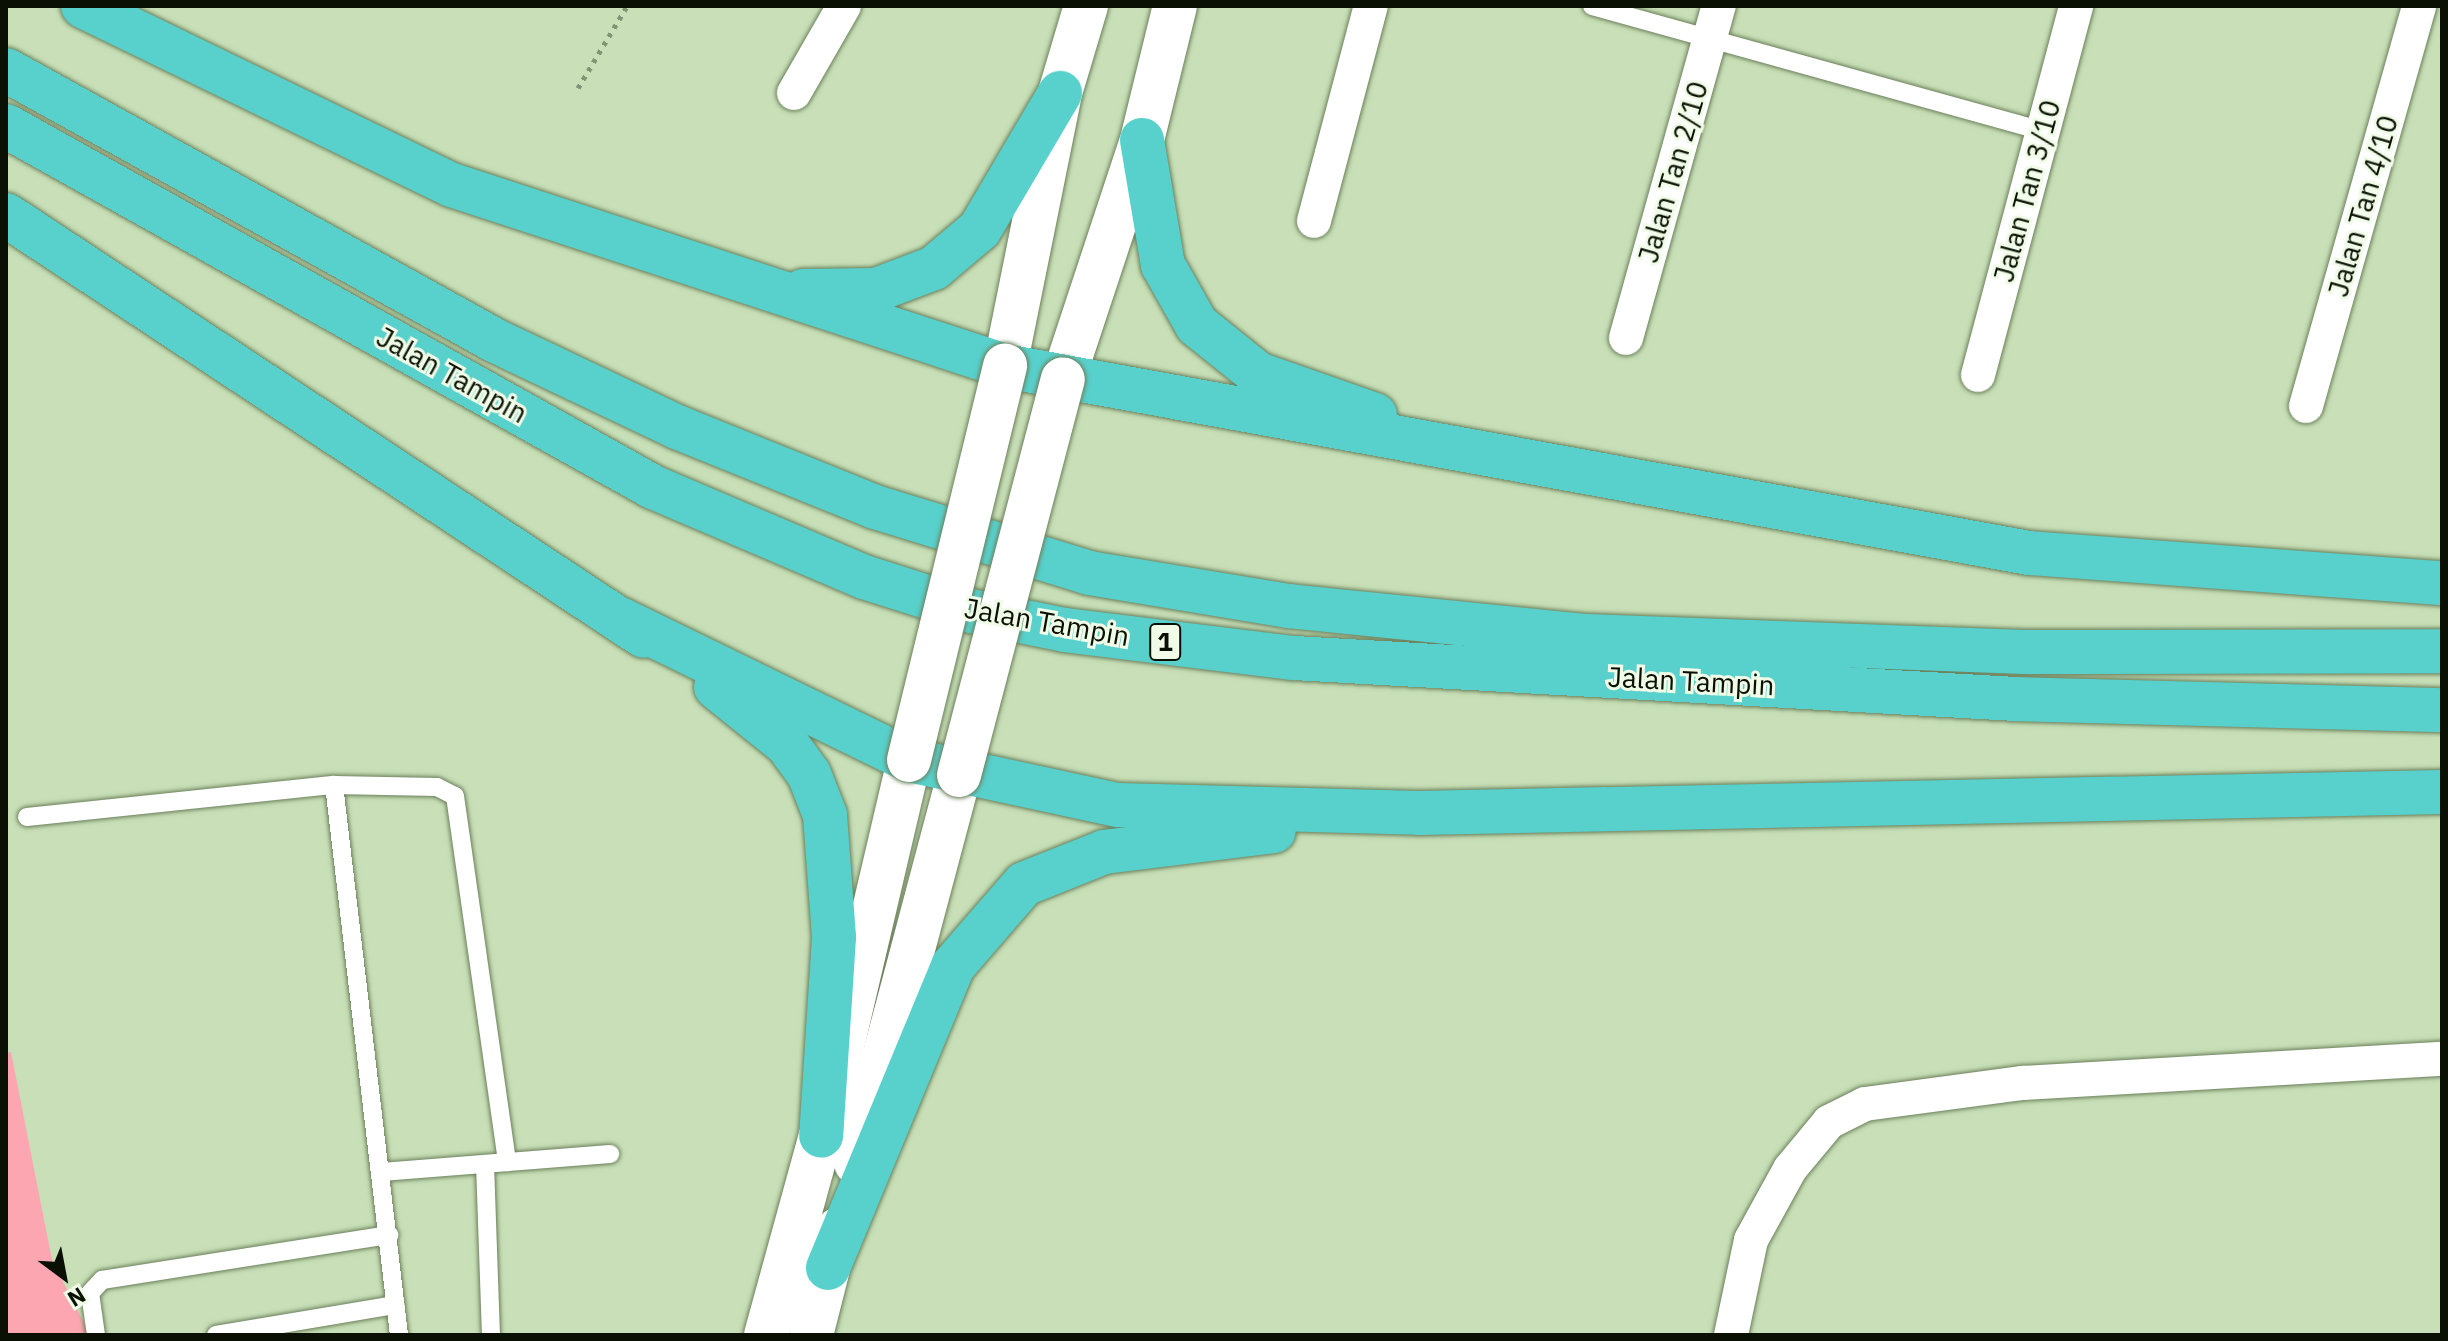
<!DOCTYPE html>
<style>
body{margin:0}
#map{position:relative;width:2448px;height:1341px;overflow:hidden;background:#c8dfb7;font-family:"IBM Plex Sans",sans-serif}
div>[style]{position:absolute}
.green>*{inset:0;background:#fba6b0}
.path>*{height:5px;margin-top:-2.5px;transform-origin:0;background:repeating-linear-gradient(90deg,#839476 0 4px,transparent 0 10px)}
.roads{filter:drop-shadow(0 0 2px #6b805b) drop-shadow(0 0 2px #6b805b)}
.service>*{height:18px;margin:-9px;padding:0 9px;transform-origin:9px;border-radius:9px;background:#fff}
.minor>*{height:34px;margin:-17px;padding:0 17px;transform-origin:17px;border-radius:17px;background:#fff}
.tertiary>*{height:44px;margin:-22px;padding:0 22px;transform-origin:22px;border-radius:22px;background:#fff}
.trunk>*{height:44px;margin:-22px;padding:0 22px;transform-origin:22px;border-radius:22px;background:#58d0cc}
.bridges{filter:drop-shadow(0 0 2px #6b805b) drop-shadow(0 0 2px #6b805b)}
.tertiary-bridge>*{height:44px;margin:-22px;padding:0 22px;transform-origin:22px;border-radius:22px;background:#fff}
span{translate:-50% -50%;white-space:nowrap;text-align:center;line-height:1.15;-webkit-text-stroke:6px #f0fce7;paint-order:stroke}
.shield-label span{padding:2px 6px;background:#f0fce7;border:2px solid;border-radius:6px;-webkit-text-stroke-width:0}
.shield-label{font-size:26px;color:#0a1104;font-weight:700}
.street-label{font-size:28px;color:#0a1104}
.frame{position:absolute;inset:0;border:8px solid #0a1104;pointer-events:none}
.north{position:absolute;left:24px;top:1237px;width:80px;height:80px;-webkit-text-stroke:6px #f0fce7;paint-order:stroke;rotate:148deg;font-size:22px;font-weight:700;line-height:32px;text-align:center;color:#0a1104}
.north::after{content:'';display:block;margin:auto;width:28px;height:36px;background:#0a1104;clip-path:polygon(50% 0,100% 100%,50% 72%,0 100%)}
</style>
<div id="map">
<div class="green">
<div style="clip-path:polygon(11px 1052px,52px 1260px,90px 1335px,6px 1335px,6px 1053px)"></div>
</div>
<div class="path">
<div style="left:578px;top:88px;width:96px;rotate:-59.1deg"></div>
</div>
<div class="roads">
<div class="service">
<div style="left:1592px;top:6px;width:468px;rotate:15.5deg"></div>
<div style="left:334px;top:785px;width:554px;rotate:83.26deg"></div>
<div style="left:27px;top:817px;width:309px;rotate:-6deg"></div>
<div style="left:334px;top:785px;width:103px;rotate:1.1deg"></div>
<div style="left:437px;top:787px;width:20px;rotate:27deg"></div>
<div style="left:455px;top:796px;width:370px;rotate:81.9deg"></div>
<div style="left:485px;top:1164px;width:171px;rotate:88deg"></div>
<div style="left:381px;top:1172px;width:230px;rotate:-4.5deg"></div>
<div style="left:96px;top:1335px;width:42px;rotate:-98.1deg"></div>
<div style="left:90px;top:1293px;width:18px;rotate:-47deg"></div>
<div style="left:102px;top:1280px;width:291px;rotate:-8.9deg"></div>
<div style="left:216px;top:1335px;width:182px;rotate:-9.5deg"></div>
</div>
<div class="minor">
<div style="left:794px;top:93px;width:100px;rotate:-60.1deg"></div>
<div style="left:1314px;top:221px;width:222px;rotate:-75.2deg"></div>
<div style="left:1626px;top:338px;width:345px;rotate:-74.4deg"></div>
<div style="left:1978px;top:375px;width:382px;rotate:-75.1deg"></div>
<div style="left:2306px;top:406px;width:416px;rotate:-74.2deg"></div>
<div style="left:1731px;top:1335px;width:97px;rotate:-78.1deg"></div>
<div style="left:1751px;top:1240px;width:81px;rotate:-61.2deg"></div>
<div style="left:1790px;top:1169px;width:61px;rotate:-50.3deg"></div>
<div style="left:1829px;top:1122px;width:40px;rotate:-26.6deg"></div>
<div style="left:1865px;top:1104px;width:159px;rotate:-7.6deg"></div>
<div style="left:2023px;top:1083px;width:420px;rotate:-3.3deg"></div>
</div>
<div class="tertiary">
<div style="left:1005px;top:366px;width:278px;rotate:-78.6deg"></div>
<div style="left:1060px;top:93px;width:91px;rotate:-73.4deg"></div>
<div style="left:1063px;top:379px;width:252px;rotate:-71.7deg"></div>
<div style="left:1142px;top:140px;width:138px;rotate:-76.2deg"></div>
<div style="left:856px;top:1163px;width:401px;rotate:-75.1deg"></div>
<div style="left:766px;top:1335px;width:206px;rotate:-74.6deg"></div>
<div style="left:821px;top:1136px;width:386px;rotate:-76.8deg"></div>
<div style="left:811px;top:1335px;width:109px;rotate:-75.7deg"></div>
</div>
<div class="trunk">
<div style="left:83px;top:6px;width:410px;rotate:25.9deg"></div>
<div style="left:452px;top:185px;width:582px;rotate:18.12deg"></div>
<div style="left:1005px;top:366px;width:1041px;rotate:10.35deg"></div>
<div style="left:2029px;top:553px;width:414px;rotate:4.2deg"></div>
<div style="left:6px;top:70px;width:558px;rotate:28.95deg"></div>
<div style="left:494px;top:340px;width:203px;rotate:25.4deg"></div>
<div style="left:677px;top:427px;width:214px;rotate:22deg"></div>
<div style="left:875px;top:507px;width:224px;rotate:17.1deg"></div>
<div style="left:1089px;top:573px;width:203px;rotate:9.4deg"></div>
<div style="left:1289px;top:606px;width:299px;rotate:5.8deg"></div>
<div style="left:1586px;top:636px;width:439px;rotate:2.1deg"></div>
<div style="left:2025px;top:652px;width:417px;rotate:-0.1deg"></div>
<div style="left:6px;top:126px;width:741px;rotate:29.16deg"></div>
<div style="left:653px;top:487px;width:229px;rotate:23.1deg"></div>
<div style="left:864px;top:577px;width:112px;rotate:17.6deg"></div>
<div style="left:971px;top:611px;width:96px;rotate:11.4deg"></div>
<div style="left:1065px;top:630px;width:231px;rotate:7deg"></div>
<div style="left:1294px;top:658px;width:722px;rotate:3.25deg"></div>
<div style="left:2015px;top:699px;width:427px;rotate:1.5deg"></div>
<div style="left:1142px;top:140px;width:127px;rotate:80.5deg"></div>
<div style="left:1163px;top:265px;width:69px;rotate:60.5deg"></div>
<div style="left:1197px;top:325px;width:78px;rotate:38.8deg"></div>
<div style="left:1258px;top:374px;width:124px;rotate:19.3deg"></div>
<div style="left:6px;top:215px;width:764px;rotate:33.42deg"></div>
<div style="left:803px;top:291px;width:73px;rotate:-0.8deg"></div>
<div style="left:876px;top:290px;width:62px;rotate:-20.8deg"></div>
<div style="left:934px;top:268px;width:60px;rotate:-40.3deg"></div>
<div style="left:980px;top:229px;width:158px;rotate:-59.5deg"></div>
<div style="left:620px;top:619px;width:322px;rotate:26deg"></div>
<div style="left:909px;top:760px;width:214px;rotate:12.2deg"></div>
<div style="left:1118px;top:805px;width:301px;rotate:1.5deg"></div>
<div style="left:1419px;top:813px;width:1023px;rotate:-1.18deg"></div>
<div style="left:716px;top:687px;width:91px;rotate:38.8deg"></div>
<div style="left:787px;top:744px;width:37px;rotate:54deg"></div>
<div style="left:809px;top:774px;width:44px;rotate:68.7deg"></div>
<div style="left:825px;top:815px;width:122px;rotate:85.8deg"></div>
<div style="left:834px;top:937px;width:199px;rotate:93.7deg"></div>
<div style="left:828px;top:1268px;width:327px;rotate:-67.5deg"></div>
<div style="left:953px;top:966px;width:108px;rotate:-49.1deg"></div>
<div style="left:1024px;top:884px;width:86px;rotate:-21.8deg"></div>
<div style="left:1104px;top:852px;width:171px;rotate:-7deg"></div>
</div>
</div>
<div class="bridges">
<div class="tertiary-bridge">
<div style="left:909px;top:760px;width:406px;rotate:-76.3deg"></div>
<div style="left:959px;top:775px;width:409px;rotate:-75.3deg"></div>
</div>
</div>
<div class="shield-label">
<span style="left:1165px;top:642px">1</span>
</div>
<div class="street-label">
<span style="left:1673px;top:172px;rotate:-74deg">Jalan Tan 2/10</span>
<span style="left:2027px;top:191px;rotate:-75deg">Jalan Tan 3/10</span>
<span style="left:2363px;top:206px;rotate:-74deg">Jalan Tan 4/10</span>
<span style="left:452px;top:375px;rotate:29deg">Jalan Tampin</span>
<span style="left:1047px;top:622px;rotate:10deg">Jalan Tampin</span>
<span style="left:1691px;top:681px;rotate:3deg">Jalan Tampin</span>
</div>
<div class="frame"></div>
<div class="north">N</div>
</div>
